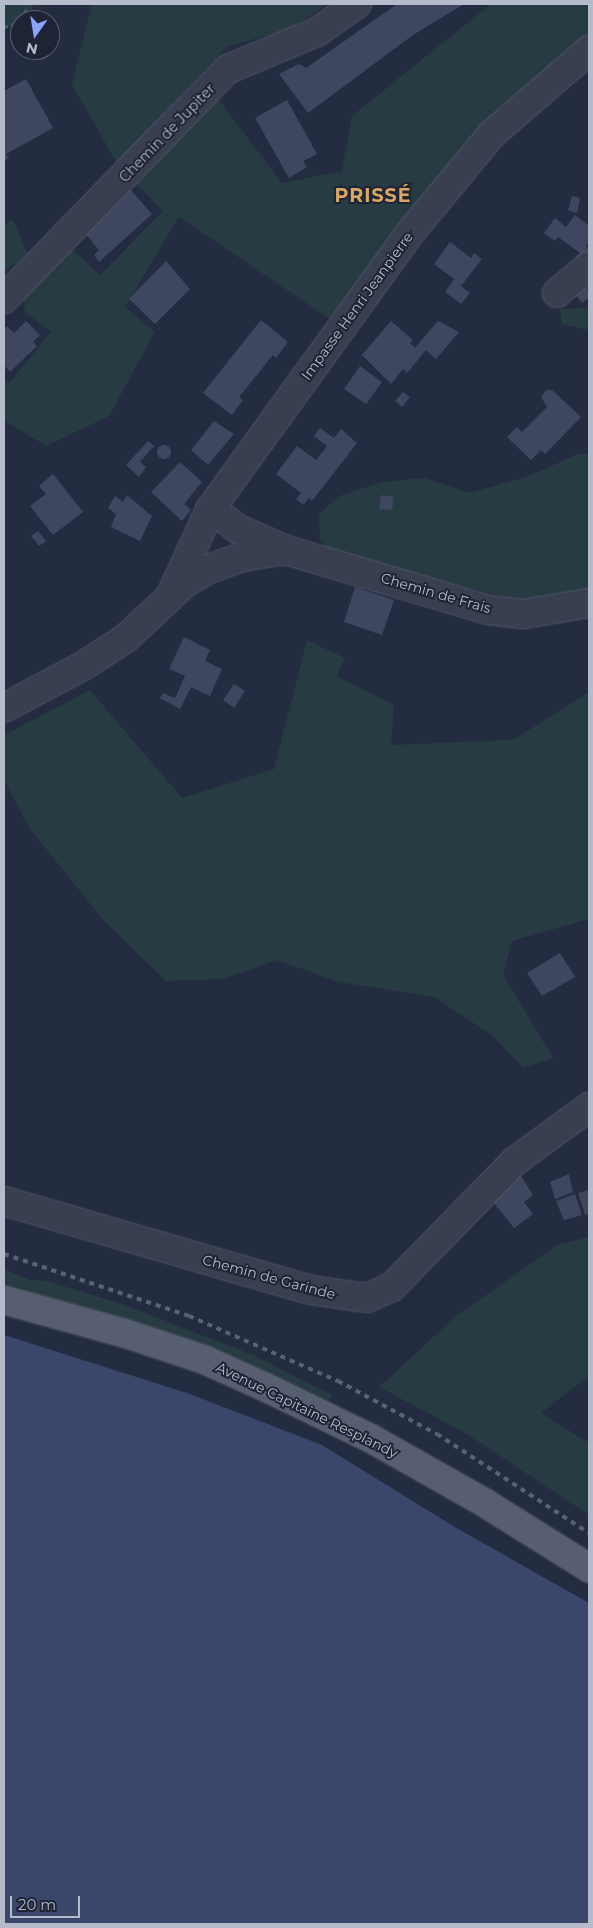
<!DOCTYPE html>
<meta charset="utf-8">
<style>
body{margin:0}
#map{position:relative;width:593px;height:1928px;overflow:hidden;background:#242c41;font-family:Montserrat,sans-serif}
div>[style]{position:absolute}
.green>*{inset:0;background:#273b42}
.water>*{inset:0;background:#3a476a}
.building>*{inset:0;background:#3e475f}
.round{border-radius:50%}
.path>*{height:3px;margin-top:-1.5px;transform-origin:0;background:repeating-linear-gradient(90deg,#45585f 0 4px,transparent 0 8px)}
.roads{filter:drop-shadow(0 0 1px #515768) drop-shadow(0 0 1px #515768)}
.minor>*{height:28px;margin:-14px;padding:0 14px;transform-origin:14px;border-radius:14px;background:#393f51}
.major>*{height:28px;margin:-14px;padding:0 14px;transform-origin:14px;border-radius:14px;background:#575e71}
.rail>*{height:4px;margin-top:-2px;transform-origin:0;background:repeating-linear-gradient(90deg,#5b6278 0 5px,transparent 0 10px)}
span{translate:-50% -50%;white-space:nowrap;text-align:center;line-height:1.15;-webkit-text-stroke:4px #1e2436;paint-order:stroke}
.street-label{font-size:14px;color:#b5bbcb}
.district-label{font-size:19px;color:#d9a763;font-weight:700;letter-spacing:1px}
.frame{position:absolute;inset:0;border:5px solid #b5bbcb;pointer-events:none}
.north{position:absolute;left:10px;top:10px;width:50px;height:50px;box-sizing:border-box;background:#1e2436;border:1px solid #5a6072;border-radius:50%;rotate:193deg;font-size:14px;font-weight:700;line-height:20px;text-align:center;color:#b5bbcb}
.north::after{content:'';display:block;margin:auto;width:18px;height:22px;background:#8aa5fb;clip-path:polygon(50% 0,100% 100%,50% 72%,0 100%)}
.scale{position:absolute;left:10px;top:1896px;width:70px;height:22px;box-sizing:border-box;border:2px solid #b5bbcb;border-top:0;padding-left:6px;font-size:15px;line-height:18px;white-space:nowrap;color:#b5bbcb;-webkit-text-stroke:4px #1e2436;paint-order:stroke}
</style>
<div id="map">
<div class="green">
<div style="clip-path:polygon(4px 4px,34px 4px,28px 20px,20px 20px,20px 25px,4px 30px)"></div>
<div style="clip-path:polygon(92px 4px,328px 4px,290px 29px,226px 47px,117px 163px,72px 85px)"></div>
<div style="clip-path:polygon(491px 4px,589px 4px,589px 35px,499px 116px,333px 321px,179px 217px,125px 307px,155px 332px,109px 416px,46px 446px,4px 420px,4px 380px,9px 383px,51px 332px,25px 312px,22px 288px,70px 247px,100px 275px,163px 211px,130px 177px,212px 91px,282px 183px,342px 171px,352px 116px)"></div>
<div style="clip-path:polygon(13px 220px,29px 256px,4px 271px,4px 224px)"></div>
<div style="clip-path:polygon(589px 308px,589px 330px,562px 324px,560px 309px)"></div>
<div style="clip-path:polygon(578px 454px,589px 454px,589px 589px,561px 598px,509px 598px,332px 553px,320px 539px,319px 514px,339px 496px,383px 482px,425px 478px,469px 493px,529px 476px)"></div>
<div style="clip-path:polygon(307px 640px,345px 658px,337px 676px,394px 705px,391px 745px,513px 740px,589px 692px,589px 919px,512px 941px,503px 975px,553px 1058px,523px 1068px,492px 1035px,434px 997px,339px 982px,277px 960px,223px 979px,166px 981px,104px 921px,30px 829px,4px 780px,4px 735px,90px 690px,182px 798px,274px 769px)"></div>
<div style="clip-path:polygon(589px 1237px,589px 1376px,541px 1413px,589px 1443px,589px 1515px,467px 1434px,379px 1387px,455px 1317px,557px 1245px)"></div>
<div style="clip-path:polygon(4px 1269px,30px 1280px,47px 1281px,122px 1304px,253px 1355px,332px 1395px,328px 1403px,4px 1288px)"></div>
</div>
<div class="water">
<div style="clip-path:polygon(4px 1335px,187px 1393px,322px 1445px,453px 1526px,589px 1603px,589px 1924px,4px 1924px)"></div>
</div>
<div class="building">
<div style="clip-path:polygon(397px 4px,464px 4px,413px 35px,308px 113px,279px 74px,299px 64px,306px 68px)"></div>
<div style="clip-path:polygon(26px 79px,53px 128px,6px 154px,9px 158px,4px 161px,4px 91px)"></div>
<div style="clip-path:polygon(287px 100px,317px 154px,303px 161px,307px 167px,289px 178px,255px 118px)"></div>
<div style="clip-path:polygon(129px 188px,152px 214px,99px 262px,94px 255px,99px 250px,85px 233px)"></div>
<div style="clip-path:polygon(572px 196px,580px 198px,577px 213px,568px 210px)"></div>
<div style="clip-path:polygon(575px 215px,589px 226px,589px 241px,586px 246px,589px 249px,580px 262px,575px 258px,580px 253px,558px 237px,555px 241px,544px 233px,555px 218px,566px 227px)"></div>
<div style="clip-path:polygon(450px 242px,471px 258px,474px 253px,482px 259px,461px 286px,470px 293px,461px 304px,445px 292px,454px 279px,434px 264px)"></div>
<div style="clip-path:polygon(166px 261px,190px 289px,155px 324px,129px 299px)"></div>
<div style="clip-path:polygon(582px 280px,589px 291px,589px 298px,582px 303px,571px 288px)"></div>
<div style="clip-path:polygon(261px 320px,288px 342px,276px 358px,273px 355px,239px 397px,243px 400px,232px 415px,203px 393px)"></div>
<div style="clip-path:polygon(26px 321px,40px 335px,33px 342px,37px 346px,10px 372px,4px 365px,4px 329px,7px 326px,14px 333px)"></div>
<div style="clip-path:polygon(391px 321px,413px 340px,410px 343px,415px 348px,438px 321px,459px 332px,436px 359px,426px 350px,407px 373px,403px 369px,391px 384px,362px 355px)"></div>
<div style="clip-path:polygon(360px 366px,382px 382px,366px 404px,344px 389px)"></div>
<div style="clip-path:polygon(546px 390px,552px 390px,581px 417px,545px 454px,541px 450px,531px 460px,507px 437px,517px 427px,522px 432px,547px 407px,541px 397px)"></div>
<div style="clip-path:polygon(403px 392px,410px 397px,402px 407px,395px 401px)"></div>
<div style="clip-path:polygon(214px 421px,234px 434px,208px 465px,191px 450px)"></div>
<div style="clip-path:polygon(320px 428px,334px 438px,341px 429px,357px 443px,312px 501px,309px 498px,303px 505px,296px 499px,301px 493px,276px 474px,297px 446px,316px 460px,327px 446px,314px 436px)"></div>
<div style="clip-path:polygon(148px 441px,154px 446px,140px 462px,146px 467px,139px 477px,126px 465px)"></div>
<div class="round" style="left:157px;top:445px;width:14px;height:14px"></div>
<div style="clip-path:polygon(180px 462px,202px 482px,184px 504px,191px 510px,182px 521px,151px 492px)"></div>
<div style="clip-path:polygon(53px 474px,83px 512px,53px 535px,30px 506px,46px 494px,39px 486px)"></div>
<div style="clip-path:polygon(127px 495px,152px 516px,140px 541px,111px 527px,116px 514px,108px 508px,115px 496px,123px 502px)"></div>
<div style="clip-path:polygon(381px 495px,394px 497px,392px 510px,379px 509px)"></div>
<div style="clip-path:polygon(38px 531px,46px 541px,39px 546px,31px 536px)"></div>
<div style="clip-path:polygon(355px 587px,394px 600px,382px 635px,344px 622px)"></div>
<div style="clip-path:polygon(184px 637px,210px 650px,205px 661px,222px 669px,210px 696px,191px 687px,180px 709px,160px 698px,163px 693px,175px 698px,185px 676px,169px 669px)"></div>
<div style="clip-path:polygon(234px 684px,245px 691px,234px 708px,223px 700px)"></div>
<div style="clip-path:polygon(560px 953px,575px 977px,542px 996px,527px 973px)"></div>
<div style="clip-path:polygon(519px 1173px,533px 1195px,524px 1202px,533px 1214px,514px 1228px,489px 1197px)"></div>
<div style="clip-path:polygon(569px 1174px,573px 1192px,555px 1199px,550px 1182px)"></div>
<div style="clip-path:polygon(589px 1190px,589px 1214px,585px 1215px,578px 1193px)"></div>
<div style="clip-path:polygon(575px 1194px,582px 1215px,564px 1220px,556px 1201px)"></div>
</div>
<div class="path">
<div style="left:22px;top:20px;width:17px;rotate:-69deg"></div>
<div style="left:4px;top:27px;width:17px;rotate:-17deg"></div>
</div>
<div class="roads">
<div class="minor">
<div style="left:557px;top:293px;width:42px;rotate:-40.2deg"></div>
<div style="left:4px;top:299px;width:321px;rotate:-45.8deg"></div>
<div style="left:228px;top:69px;width:96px;rotate:-22.6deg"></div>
<div style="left:317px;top:32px;width:49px;rotate:-35deg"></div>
<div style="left:211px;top:508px;width:34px;rotate:38deg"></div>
<div style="left:238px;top:529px;width:52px;rotate:23.6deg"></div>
<div style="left:286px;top:550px;width:212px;rotate:16.5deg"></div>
<div style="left:489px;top:610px;width:35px;rotate:7deg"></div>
<div style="left:524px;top:614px;width:66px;rotate:-9.6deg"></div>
<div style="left:170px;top:597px;width:98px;rotate:-65.3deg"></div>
<div style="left:211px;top:508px;width:339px;rotate:-54.1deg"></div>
<div style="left:410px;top:233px;width:127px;rotate:-50.4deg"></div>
<div style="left:491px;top:135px;width:130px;rotate:-40.9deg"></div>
<div style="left:4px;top:708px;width:89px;rotate:-28deg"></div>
<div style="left:83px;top:666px;width:51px;rotate:-33.1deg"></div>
<div style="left:126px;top:638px;width:81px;rotate:-43deg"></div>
<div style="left:185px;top:583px;width:28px;rotate:-30deg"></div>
<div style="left:209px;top:569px;width:35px;rotate:-20deg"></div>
<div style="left:242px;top:557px;width:45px;rotate:-9deg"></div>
<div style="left:4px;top:1201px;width:320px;rotate:16.2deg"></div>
<div style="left:311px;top:1290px;width:57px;rotate:8.1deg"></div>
<div style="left:367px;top:1298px;width:27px;rotate:-24deg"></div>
<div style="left:392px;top:1287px;width:176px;rotate:-45.7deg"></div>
<div style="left:515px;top:1161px;width:92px;rotate:-36.1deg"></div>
</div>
<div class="major">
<div style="left:4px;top:1300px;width:124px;rotate:15.4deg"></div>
<div style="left:124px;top:1333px;width:85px;rotate:18.4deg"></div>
<div style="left:205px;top:1360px;width:68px;rotate:24.3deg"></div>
<div style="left:267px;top:1388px;width:117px;rotate:25.9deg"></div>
<div style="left:372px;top:1439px;width:130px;rotate:29.5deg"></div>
<div style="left:485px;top:1503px;width:123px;rotate:32deg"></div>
</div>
</div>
<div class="rail">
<div style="left:4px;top:1254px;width:195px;rotate:18.5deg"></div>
<div style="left:189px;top:1316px;width:163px;rotate:23.6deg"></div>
<div style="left:338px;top:1381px;width:112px;rotate:28.2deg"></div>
<div style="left:437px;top:1434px;width:181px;rotate:33.1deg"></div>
</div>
<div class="street-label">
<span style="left:167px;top:133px;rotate:-46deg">Chemin de Jupiter</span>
<span style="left:357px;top:306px;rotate:-54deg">Impasse Henri Jeanpierre</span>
<span style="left:436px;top:593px;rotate:16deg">Chemin de Frais</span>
<span style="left:269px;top:1277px;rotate:15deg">Chemin de Garinde</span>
<span style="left:307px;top:1410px;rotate:26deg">Avenue Capitaine Resplandy</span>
</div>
<div class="district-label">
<span style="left:373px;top:196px">PRISSÉ</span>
</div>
<div class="frame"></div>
<div class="north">N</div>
<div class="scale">20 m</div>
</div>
